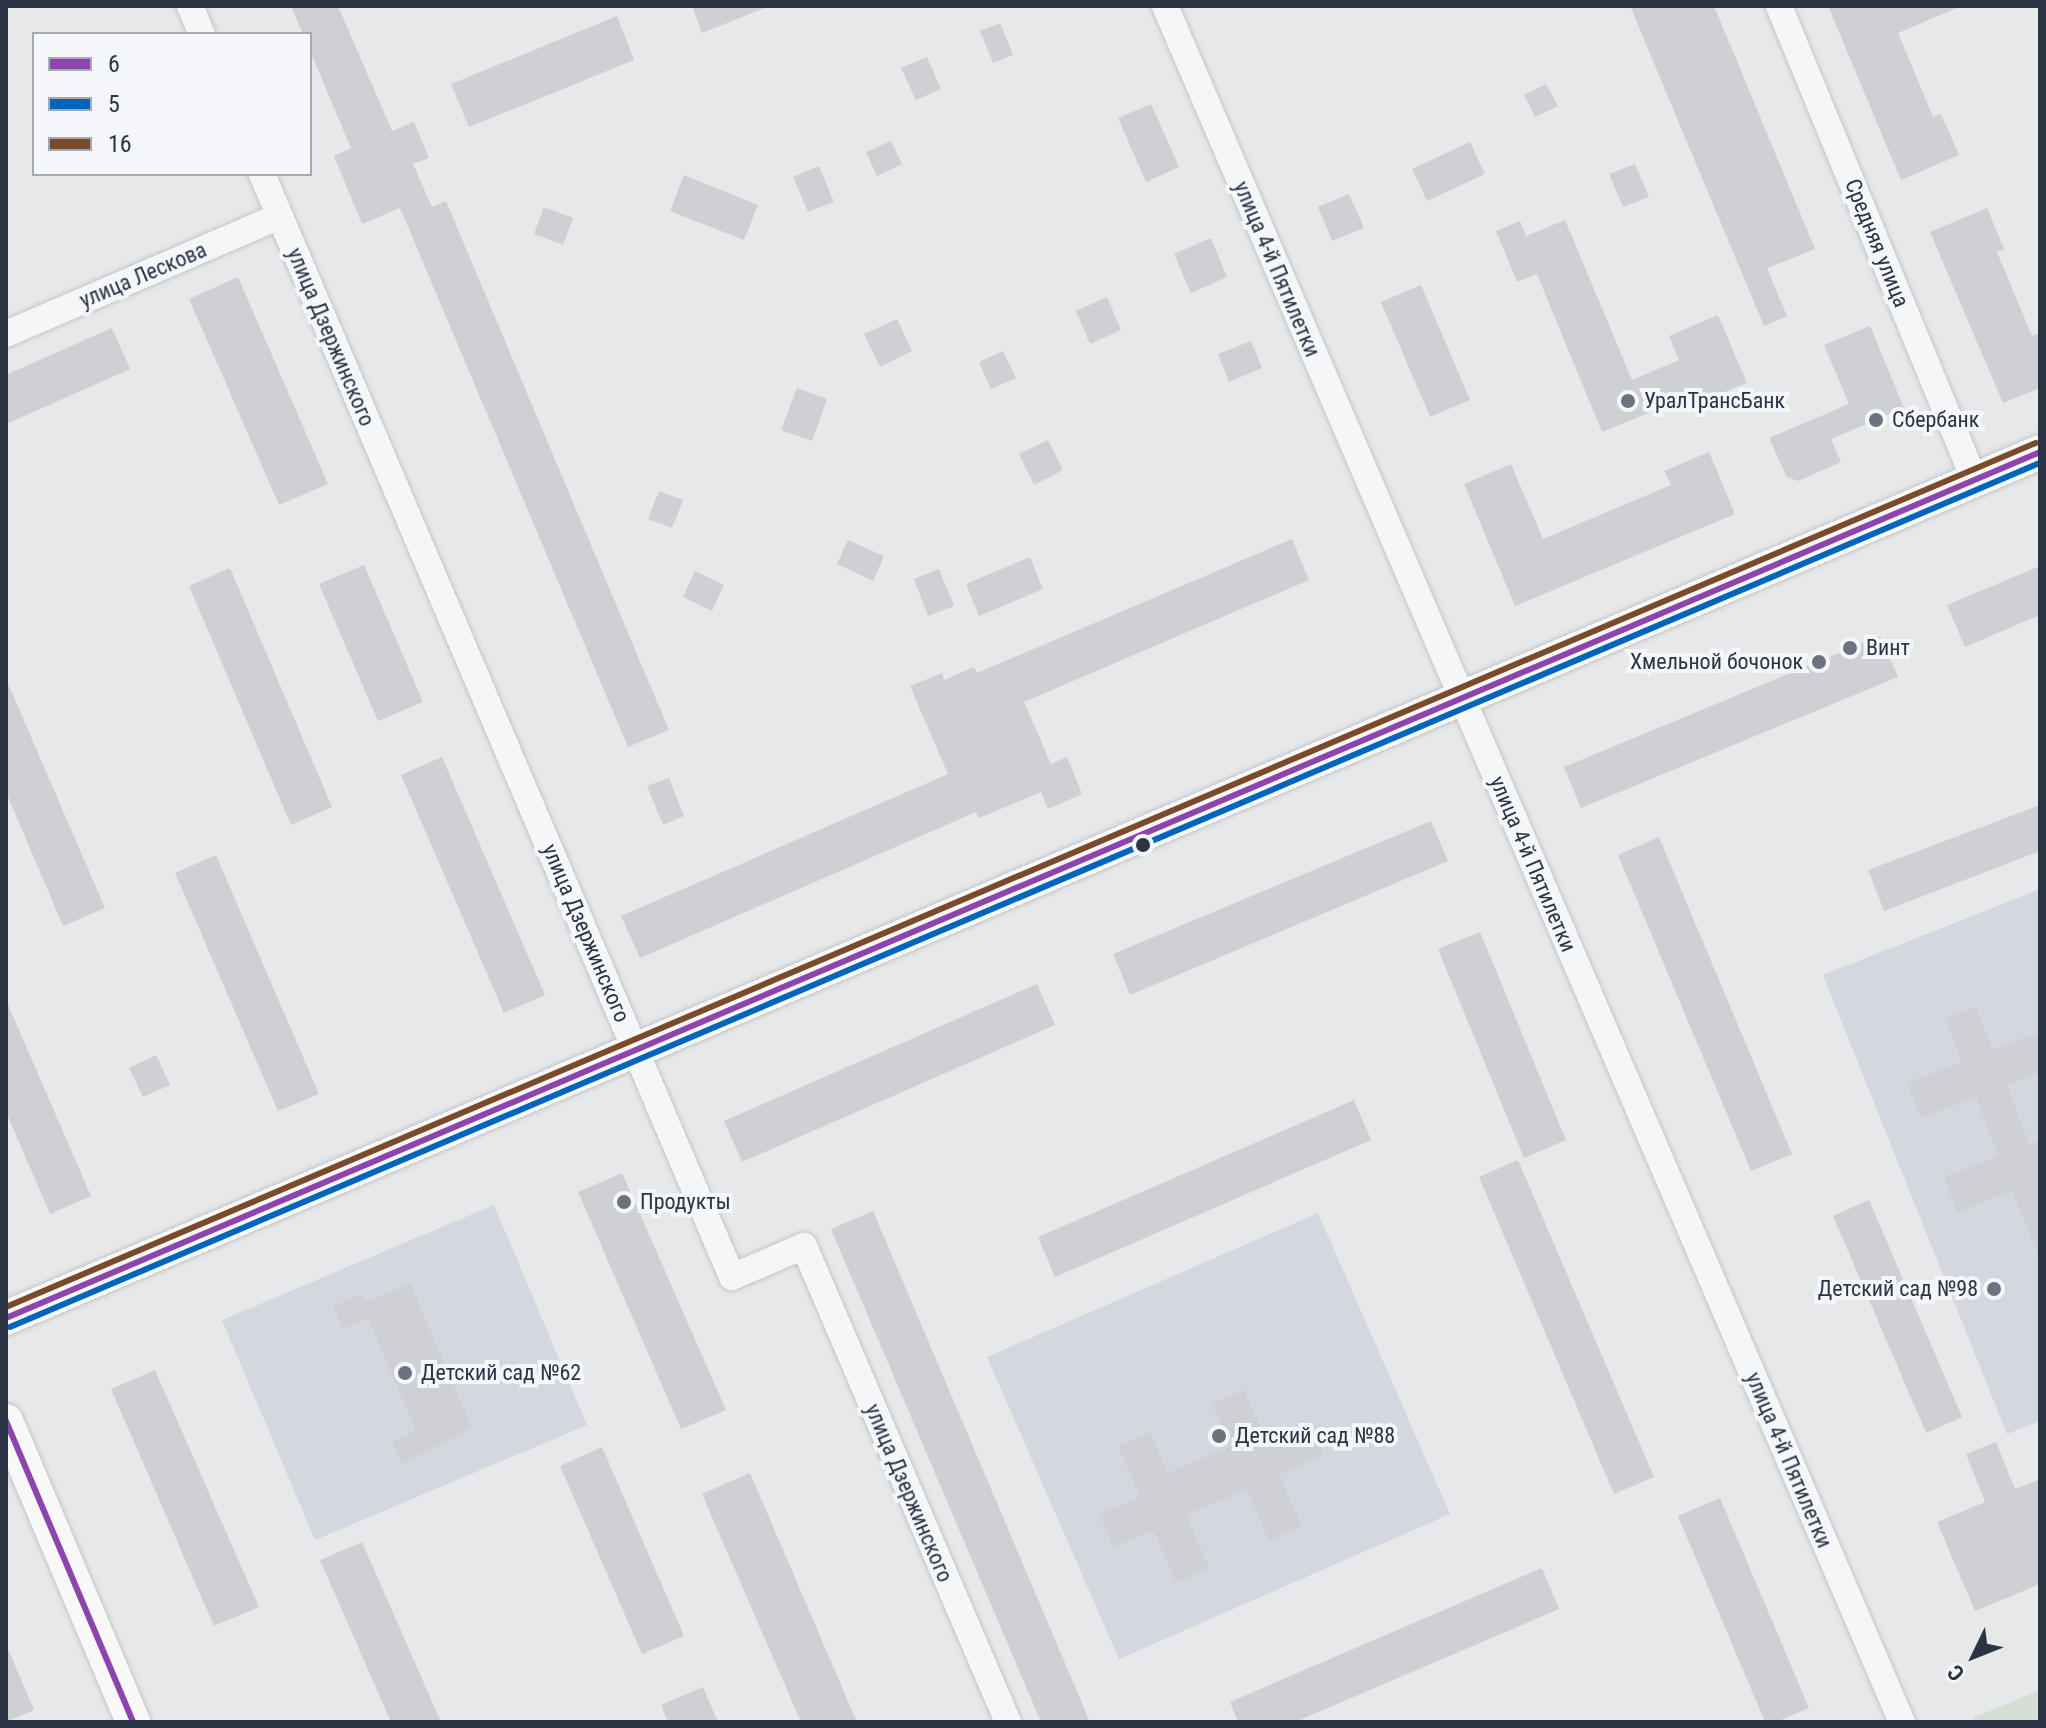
<!DOCTYPE html>
<meta charset="utf-8">
<style>
body{margin:0}
#map{position:relative;width:2046px;height:1728px;overflow:hidden;background:#e6e8ea;font-family:"Roboto Condensed",sans-serif}
div>[style]{position:absolute}
.built>*{inset:0;background:#d4d7dd}
.green>*{inset:0;background:#d6ded6}
.building>*{inset:0;background:#ced0d3}
.roads{filter:drop-shadow(0 0 2px #c4c6c8) drop-shadow(0 0 2px #c4c6c8)}
.minor>*{height:26px;margin:-13px;padding:0 13px;transform-origin:13px;border-radius:13px;background:#f5f6f7}
.major>*{height:34px;margin:-17px;padding:0 17px;transform-origin:17px;border-radius:17px;background:#f8f8f8}
.bus-1>*{height:6px;margin:-3px;padding:0 3px;transform-origin:3px;border-radius:3px;background:#8e44ad}
.bus-2>*{height:6px;margin:-3px;padding:0 3px;transform-origin:3px;border-radius:3px;background:#0065bd}
.bus-3>*{height:6px;margin:-3px;padding:0 3px;transform-origin:3px;border-radius:3px;background:#7a4b2a}
.dots>*{width:22px;height:22px;translate:-50% -50%;box-sizing:border-box;border:4px solid #f4f6f9;border-radius:50%}
span{translate:-50% -50%;white-space:nowrap;text-align:center;line-height:1.15;-webkit-text-stroke:8px #f4f6f9;paint-order:stroke}
.street-label{font-size:22px;color:#2b3445}
.poi-label{font-size:22px;color:#2b3445}
.left{translate:0 -50%;text-align:left}
.right{translate:-100% -50%;text-align:right}
.frame{position:absolute;inset:0;border:8px solid #2b3445;pointer-events:none}
.legend{position:absolute;left:32px;top:32px;width:280px;height:144px;box-sizing:border-box;background:#f4f6f9;border:2px solid #a4a8b1;margin:0;padding:10px 14px;list-style:none;font-size:24px;color:#2b3445}
.legend li{display:flex;align-items:center;gap:16px;height:40px}
.legend b{width:40px;border:2px solid #a4a8b1}
.north{position:absolute;left:1934px;top:1616px;width:80px;height:80px;-webkit-text-stroke:6px #f4f6f9;paint-order:stroke;rotate:227deg;font-size:22px;font-weight:700;line-height:32px;text-align:center;color:#2b3445}
.north::after{content:'';display:block;margin:auto;width:28px;height:36px;background:#2b3445;clip-path:polygon(50% 0,100% 100%,50% 72%,0 100%)}
</style>
<div id="map">
<div class="built">
<div style="clip-path:polygon(2040px 889px,2040px 1421px,2007px 1434px,1823px 975px)"></div>
<div style="clip-path:polygon(494px 1205px,587px 1425px,315px 1540px,222px 1320px)"></div>
<div style="clip-path:polygon(1318px 1213px,1450px 1514px,1119px 1659px,987px 1357px)"></div>
</div>
<div class="green">
<div style="clip-path:polygon(2040px 1690px,2040px 1722px,1975px 1722px,1973px 1718px)"></div>
</div>
<div class="building">
<div style="clip-path:polygon(291px 6px,338px 6px,392px 131px,414px 122px,429px 158px,413px 164px,432px 207px,446px 201px,669px 730px,628px 747px,400px 208px,362px 224px,334px 156px,351px 148px,310px 51px,310px 34px,303px 34px)"></div>
<div style="clip-path:polygon(692px 6px,767px 6px,767px 7px,702px 33px)"></div>
<div style="clip-path:polygon(1630px 6px,1714px 6px,1815px 249px,1767px 268px,1787px 316px,1764px 326px)"></div>
<div style="clip-path:polygon(1828px 6px,1961px 6px,1898px 33px,1933px 117px,1941px 114px,1959px 155px,1901px 180px)"></div>
<div style="clip-path:polygon(617px 16px,634px 60px,469px 127px,451px 84px)"></div>
<div style="clip-path:polygon(1000px 23px,1013px 55px,993px 63px,980px 31px)"></div>
<div style="clip-path:polygon(927px 57px,941px 89px,916px 100px,901px 68px)"></div>
<div style="clip-path:polygon(1546px 84px,1558px 106px,1535px 117px,1524px 95px)"></div>
<div style="clip-path:polygon(1151px 104px,1179px 167px,1146px 182px,1118px 118px)"></div>
<div style="clip-path:polygon(891px 141px,902px 164px,877px 176px,866px 152px)"></div>
<div style="clip-path:polygon(1470px 142px,1485px 174px,1427px 201px,1412px 169px)"></div>
<div style="clip-path:polygon(1635px 164px,1649px 197px,1623px 207px,1609px 174px)"></div>
<div style="clip-path:polygon(819px 166px,834px 202px,808px 212px,793px 177px)"></div>
<div style="clip-path:polygon(684px 175px,758px 205px,744px 240px,670px 211px)"></div>
<div style="clip-path:polygon(1349px 194px,1364px 228px,1332px 241px,1318px 207px)"></div>
<div style="clip-path:polygon(544px 207px,573px 218px,563px 245px,534px 234px)"></div>
<div style="clip-path:polygon(1987px 208px,2004px 249px,1997px 252px,2032px 336px,2040px 333px,2040px 388px,2003px 403px,1930px 232px)"></div>
<div style="clip-path:polygon(1565px 220px,1632px 380px,1679px 360px,1669px 336px,1718px 315px,1747px 383px,1698px 403px,1694px 394px,1602px 432px,1537px 274px,1517px 282px,1496px 231px,1520px 221px,1526px 236px)"></div>
<div style="clip-path:polygon(1211px 238px,1227px 277px,1191px 293px,1174px 254px)"></div>
<div style="clip-path:polygon(238px 277px,328px 484px,279px 505px,189px 299px)"></div>
<div style="clip-path:polygon(1421px 285px,1470px 400px,1430px 417px,1381px 302px)"></div>
<div style="clip-path:polygon(1107px 297px,1121px 330px,1090px 344px,1076px 311px)"></div>
<div style="clip-path:polygon(897px 319px,912px 351px,880px 367px,864px 334px)"></div>
<div style="clip-path:polygon(1870px 326px,1904px 408px,1831px 439px,1841px 462px,1798px 481px,1787px 477px,1769px 438px,1849px 404px,1824px 345px)"></div>
<div style="clip-path:polygon(112px 328px,130px 369px,6px 424px,6px 375px)"></div>
<div style="clip-path:polygon(1251px 341px,1262px 368px,1229px 382px,1218px 354px)"></div>
<div style="clip-path:polygon(1003px 351px,1016px 378px,991px 389px,979px 362px)"></div>
<div style="clip-path:polygon(797px 388px,827px 399px,812px 441px,781px 430px)"></div>
<div style="clip-path:polygon(1048px 440px,1063px 470px,1034px 485px,1019px 454px)"></div>
<div style="clip-path:polygon(1709px 452px,1735px 514px,1515px 606px,1464px 484px,1511px 464px,1543px 539px,1671px 485px,1664px 471px)"></div>
<div style="clip-path:polygon(659px 491px,683px 500px,672px 528px,648px 519px)"></div>
<div style="clip-path:polygon(1292px 539px,1309px 580px,1024px 702px,1051px 764px,1067px 757px,1082px 794px,1048px 809px,1041px 792px,979px 818px,976px 812px,640px 958px,621px 916px,948px 774px,910px 686px,942px 673px,944px 680px,974px 667px,977px 673px)"></div>
<div style="clip-path:polygon(848px 540px,884px 556px,873px 581px,837px 564px)"></div>
<div style="clip-path:polygon(1030px 557px,1043px 589px,979px 616px,966px 584px)"></div>
<div style="clip-path:polygon(364px 565px,423px 702px,378px 721px,319px 584px)"></div>
<div style="clip-path:polygon(2040px 566px,2040px 615px,1965px 647px,1947px 605px)"></div>
<div style="clip-path:polygon(230px 568px,332px 807px,291px 825px,189px 586px)"></div>
<div style="clip-path:polygon(939px 569px,954px 606px,928px 616px,914px 579px)"></div>
<div style="clip-path:polygon(695px 571px,724px 585px,712px 611px,683px 597px)"></div>
<div style="clip-path:polygon(1880px 636px,1898px 677px,1581px 808px,1564px 767px)"></div>
<div style="clip-path:polygon(6px 679px,105px 908px,63px 926px,6px 792px)"></div>
<div style="clip-path:polygon(442px 757px,545px 995px,504px 1013px,401px 775px)"></div>
<div style="clip-path:polygon(669px 778px,684px 816px,663px 825px,647px 786px)"></div>
<div style="clip-path:polygon(2040px 805px,2040px 851px,1884px 911px,1868px 870px)"></div>
<div style="clip-path:polygon(1431px 821px,1448px 861px,1130px 995px,1113px 954px)"></div>
<div style="clip-path:polygon(1659px 837px,1792px 1154px,1751px 1171px,1618px 855px)"></div>
<div style="clip-path:polygon(216px 855px,319px 1094px,278px 1111px,175px 873px)"></div>
<div style="clip-path:polygon(1480px 932px,1566px 1140px,1524px 1158px,1438px 949px)"></div>
<div style="clip-path:polygon(1037px 984px,1055px 1025px,742px 1162px,724px 1121px)"></div>
<div style="clip-path:polygon(6px 1000px,91px 1196px,50px 1214px,6px 1112px)"></div>
<div style="clip-path:polygon(1976px 1007px,1993px 1050px,2040px 1032px,2040px 1073px,2007px 1085px,2029px 1144px,2040px 1140px,2040px 1260px,2012px 1191px,1957px 1212px,1944px 1177px,1998px 1156px,1976px 1097px,1921px 1118px,1907px 1083px,1962px 1062px,1945px 1019px)"></div>
<div style="clip-path:polygon(156px 1055px,170px 1085px,143px 1097px,129px 1068px)"></div>
<div style="clip-path:polygon(1354px 1100px,1371px 1140px,1055px 1277px,1038px 1237px)"></div>
<div style="clip-path:polygon(1518px 1160px,1654px 1477px,1614px 1494px,1479px 1177px)"></div>
<div style="clip-path:polygon(622px 1173px,726px 1410px,681px 1429px,578px 1192px)"></div>
<div style="clip-path:polygon(1869px 1200px,1962px 1417px,1926px 1433px,1833px 1216px)"></div>
<div style="clip-path:polygon(873px 1211px,1090px 1722px,1041px 1722px,831px 1229px)"></div>
<div style="clip-path:polygon(410px 1283px,472px 1428px,402px 1464px,392px 1442px,416px 1431px,368px 1318px,343px 1329px,333px 1306px,362px 1294px,366px 1302px)"></div>
<div style="clip-path:polygon(155px 1370px,259px 1607px,214px 1626px,111px 1389px)"></div>
<div style="clip-path:polygon(1244px 1390px,1267px 1442px,1310px 1423px,1324px 1455px,1279px 1475px,1302px 1526px,1269px 1541px,1247px 1489px,1186px 1515px,1209px 1568px,1176px 1582px,1153px 1530px,1114px 1547px,1099px 1515px,1140px 1497px,1118px 1446px,1150px 1432px,1168px 1473px,1231px 1446px,1212px 1404px)"></div>
<div style="clip-path:polygon(1996px 1442px,2015px 1489px,2040px 1479px,2040px 1584px,1975px 1611px,1937px 1522px,1985px 1502px,1966px 1454px)"></div>
<div style="clip-path:polygon(602px 1447px,684px 1636px,642px 1654px,560px 1466px)"></div>
<div style="clip-path:polygon(750px 1473px,857px 1722px,801px 1722px,702px 1494px)"></div>
<div style="clip-path:polygon(1720px 1498px,1809px 1708px,1776px 1722px,1765px 1722px,1678px 1516px)"></div>
<div style="clip-path:polygon(362px 1542px,441px 1722px,391px 1722px,320px 1560px)"></div>
<div style="clip-path:polygon(1542px 1568px,1559px 1609px,1295px 1722px,1238px 1722px,1230px 1702px)"></div>
<div style="clip-path:polygon(6px 1644px,34px 1710px,6px 1722px)"></div>
<div style="clip-path:polygon(703px 1687px,718px 1722px,668px 1722px,661px 1705px)"></div>
</div>
<div class="roads">
<div class="minor">
<div style="left:190px;top:6px;width:30px;rotate:67deg"></div>
<div style="left:1165px;top:6px;width:1868px;rotate:66.76deg"></div>
<div style="left:1779px;top:6px;width:512px;rotate:67.6deg"></div>
<div style="left:262px;top:174px;width:1199px;rotate:66.92deg"></div>
<div style="left:732px;top:1277px;width:78px;rotate:-23.3deg"></div>
<div style="left:804px;top:1246px;width:518px;rotate:66.8deg"></div>
<div style="left:6px;top:334px;width:298px;rotate:-23.3deg"></div>
</div>
<div class="major">
<div style="left:6px;top:1318px;width:2211px;rotate:-23.06deg"></div>
<div style="left:6px;top:1421px;width:327px;rotate:67.1deg"></div>
</div>
</div>
<div class="bus-1">
<div style="left:6px;top:1318px;width:2211px;rotate:-23.06deg"></div>
<div style="left:6px;top:1421px;width:327px;rotate:67.1deg"></div>
</div>
<div class="bus-2">
<div style="left:10px;top:1327px;width:2206px;rotate:-23.06deg"></div>
</div>
<div class="bus-3">
<div style="left:6px;top:1307px;width:2206px;rotate:-23.06deg"></div>
</div>
<div class="dots">
<div style="left:1628px;top:401px;background:#6c737f"></div>
<div style="left:1876px;top:420px;background:#6c737f"></div>
<div style="left:1850px;top:648px;background:#6c737f"></div>
<div style="left:1819px;top:662px;background:#6c737f"></div>
<div style="left:1143px;top:845px;background:#2b3445"></div>
<div style="left:624px;top:1202px;background:#6c737f"></div>
<div style="left:1994px;top:1289px;background:#6c737f"></div>
<div style="left:405px;top:1373px;background:#6c737f"></div>
<div style="left:1219px;top:1436px;background:#6c737f"></div>
</div>
<div class="street-label">
<span style="left:1877px;top:243px;rotate:68deg">Средняя улица</span>
<span style="left:1277px;top:269px;rotate:67deg">улица 4-й Пятилетки</span>
<span style="left:143px;top:275px;rotate:-23deg">улица Лескова</span>
<span style="left:331px;top:337px;rotate:67deg">улица Дзержинского</span>
<span style="left:1533px;top:864px;rotate:67deg">улица 4-й Пятилетки</span>
<span style="left:586px;top:933px;rotate:67deg">улица Дзержинского</span>
<span style="left:1789px;top:1460px;rotate:67deg">улица 4-й Пятилетки</span>
<span style="left:909px;top:1493px;rotate:67deg">улица Дзержинского</span>
</div>
<div class="poi-label">
<span class="left" style="left:1644px;top:401px">УралТрансБанк</span>
<span class="left" style="left:1892px;top:420px">Сбербанк</span>
<span class="left" style="left:1866px;top:648px">Винт</span>
<span class="right" style="left:1803px;top:662px">Хмельной бочонок</span>
<span class="left" style="left:640px;top:1202px">Продукты</span>
<span class="right" style="left:1978px;top:1289px">Детский сад №98</span>
<span class="left" style="left:421px;top:1373px">Детский сад №62</span>
<span class="left" style="left:1235px;top:1436px">Детский сад №88</span>
</div>
<div class="frame"></div>
<ul class="legend">
<li><b style="height:10px;background:#8e44ad"></b>6</li>
<li><b style="height:10px;background:#0065bd"></b>5</li>
<li><b style="height:10px;background:#7a4b2a"></b>16</li>
</ul>
<div class="north">С</div>
</div>
